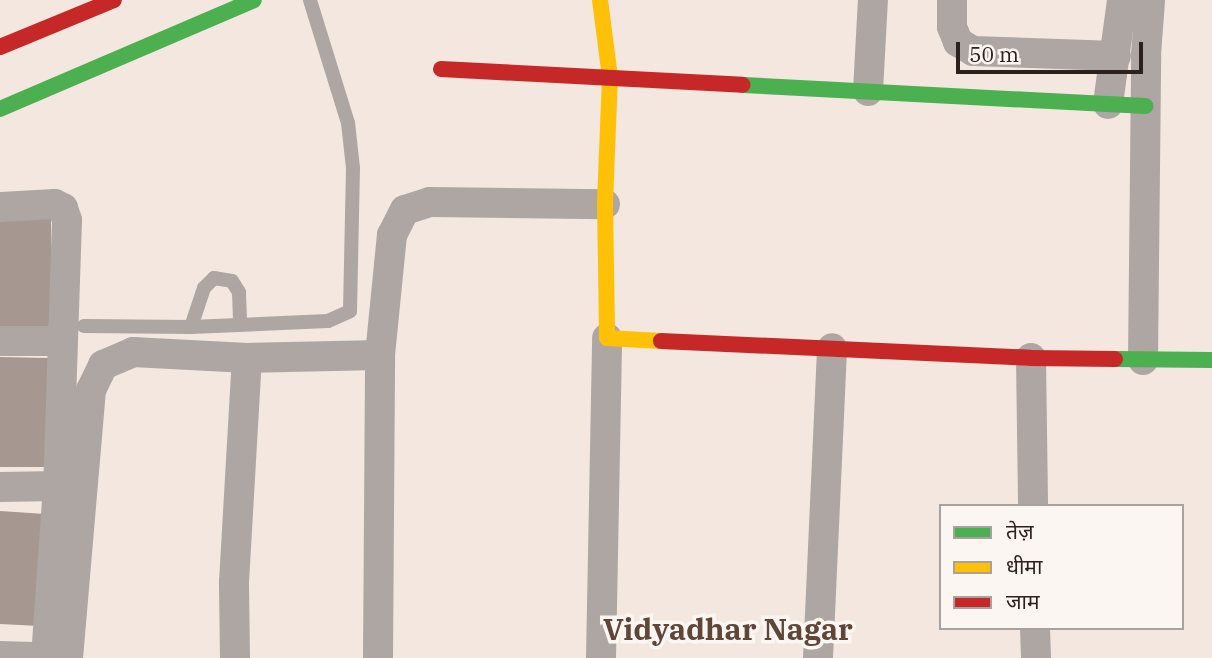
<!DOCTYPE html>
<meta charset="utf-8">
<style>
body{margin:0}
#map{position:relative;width:1212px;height:658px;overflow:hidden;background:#f4e7e0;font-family:"IBM Plex Serif","Noto Sans Devanagari",serif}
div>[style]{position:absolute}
.building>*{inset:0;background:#a69890}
.lane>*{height:14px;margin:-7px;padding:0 7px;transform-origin:7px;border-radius:7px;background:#ada6a3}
.street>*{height:30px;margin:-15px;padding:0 15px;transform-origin:15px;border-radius:15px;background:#ada6a3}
.fast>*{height:16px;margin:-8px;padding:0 8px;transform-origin:8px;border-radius:8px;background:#4caf50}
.slow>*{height:16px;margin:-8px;padding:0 8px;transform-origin:8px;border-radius:8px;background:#ffc107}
.jam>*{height:16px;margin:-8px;padding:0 8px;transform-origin:8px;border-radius:8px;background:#c62828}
span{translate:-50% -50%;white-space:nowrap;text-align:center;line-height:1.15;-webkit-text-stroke:7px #fcf6f3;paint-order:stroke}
.district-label{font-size:30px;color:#5e4639;font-weight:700}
.legend{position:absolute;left:939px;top:504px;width:245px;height:126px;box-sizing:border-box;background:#fcf6f3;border:2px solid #a9a19d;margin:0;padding:9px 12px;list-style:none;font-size:21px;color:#2c211c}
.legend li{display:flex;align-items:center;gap:14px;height:35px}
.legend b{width:35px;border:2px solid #a9a19d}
.scale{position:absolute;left:956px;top:42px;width:187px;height:32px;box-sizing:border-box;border:4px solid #2c211c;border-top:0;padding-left:9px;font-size:21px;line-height:24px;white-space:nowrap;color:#2c211c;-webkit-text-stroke:5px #fcf6f3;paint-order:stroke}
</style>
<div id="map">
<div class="building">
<div style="clip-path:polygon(0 214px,51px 214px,51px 329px,0 329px)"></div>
<div style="clip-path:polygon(0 357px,48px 358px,47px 467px,0 467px)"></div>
<div style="clip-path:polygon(0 511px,45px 514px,39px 626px,0 624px)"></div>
</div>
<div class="lane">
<div style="left:84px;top:326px;width:107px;rotate:0.5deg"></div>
<div style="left:191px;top:327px;width:137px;rotate:-2.5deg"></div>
<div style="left:328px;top:321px;width:24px;rotate:-24deg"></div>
<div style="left:350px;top:311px;width:143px;rotate:-88.8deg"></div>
<div style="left:353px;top:168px;width:45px;rotate:-96.3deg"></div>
<div style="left:348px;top:123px;width:129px;rotate:-107.2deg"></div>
<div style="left:191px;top:327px;width:41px;rotate:-71.6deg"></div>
<div style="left:204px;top:288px;width:14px;rotate:-45deg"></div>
<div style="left:214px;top:278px;width:18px;rotate:9deg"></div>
<div style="left:232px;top:281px;width:13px;rotate:58deg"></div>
<div style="left:239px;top:292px;width:33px;rotate:88deg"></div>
</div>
<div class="street">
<div style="left:952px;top:0;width:27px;rotate:90deg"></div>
<div style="left:952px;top:27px;width:16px;rotate:68deg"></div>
<div style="left:958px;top:42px;width:17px;rotate:31deg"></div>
<div style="left:973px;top:51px;width:143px;rotate:2deg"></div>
<div style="left:868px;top:91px;width:91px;rotate:-86.9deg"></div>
<div style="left:1108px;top:104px;width:105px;rotate:-82.3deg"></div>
<div style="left:0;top:207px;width:55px;rotate:-3.1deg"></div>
<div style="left:55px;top:204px;width:9px;rotate:27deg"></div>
<div style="left:63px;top:208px;width:13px;rotate:72deg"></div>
<div style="left:67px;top:220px;width:266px;rotate:91.9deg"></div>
<div style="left:58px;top:486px;width:170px;rotate:94deg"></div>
<div style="left:0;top:341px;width:62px"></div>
<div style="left:1031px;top:358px;width:148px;rotate:89.2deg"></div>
<div style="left:1143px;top:360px;width:305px;rotate:-89.4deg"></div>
<div style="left:1146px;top:55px;width:55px;rotate:-85.8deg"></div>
<div style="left:0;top:487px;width:58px;rotate:-1deg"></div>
<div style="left:1035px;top:628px;width:30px;rotate:88deg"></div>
<div style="left:0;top:656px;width:65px;rotate:1.8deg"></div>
<div style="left:68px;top:658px;width:269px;rotate:-85.1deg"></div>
<div style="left:91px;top:390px;width:28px;rotate:-64deg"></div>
<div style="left:103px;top:365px;width:33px;rotate:-23deg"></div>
<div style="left:133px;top:352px;width:114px;rotate:3deg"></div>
<div style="left:247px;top:358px;width:133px;rotate:-1.3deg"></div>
<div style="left:235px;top:658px;width:76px;rotate:-90.8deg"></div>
<div style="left:234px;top:582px;width:224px;rotate:-86.7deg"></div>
<div style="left:378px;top:658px;width:303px;rotate:-89.6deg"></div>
<div style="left:380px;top:355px;width:121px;rotate:-84.3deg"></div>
<div style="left:392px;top:235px;width:28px;rotate:-63deg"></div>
<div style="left:405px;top:210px;width:26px;rotate:-18deg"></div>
<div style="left:430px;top:202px;width:175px;rotate:0.7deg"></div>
<div style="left:601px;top:658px;width:320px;rotate:-88.9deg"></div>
<div style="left:818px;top:658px;width:310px;rotate:-87.4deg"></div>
</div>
<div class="fast">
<div style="left:743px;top:85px;width:403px;rotate:3deg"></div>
<div style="left:0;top:109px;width:276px;rotate:-23.2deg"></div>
<div style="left:1115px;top:359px;width:97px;rotate:0.6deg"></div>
</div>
<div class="slow">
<div style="left:600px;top:0;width:78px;rotate:82.6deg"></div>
<div style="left:610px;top:77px;width:127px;rotate:92.3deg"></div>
<div style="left:605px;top:204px;width:134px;rotate:89.1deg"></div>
<div style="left:607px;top:338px;width:54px;rotate:3.2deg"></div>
</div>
<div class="jam">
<div style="left:0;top:47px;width:123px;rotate:-22.4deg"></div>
<div style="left:441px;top:69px;width:302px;rotate:3deg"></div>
<div style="left:661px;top:341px;width:370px;rotate:2.6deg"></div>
<div style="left:1031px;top:358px;width:84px;rotate:0.7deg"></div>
</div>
<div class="district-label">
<span style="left:728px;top:629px">Vidyadhar Nagar</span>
</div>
<ul class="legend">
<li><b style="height:9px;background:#4caf50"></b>तेज़</li>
<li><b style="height:9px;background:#ffc107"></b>धीमा</li>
<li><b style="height:9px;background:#c62828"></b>जाम</li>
</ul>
<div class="scale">50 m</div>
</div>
